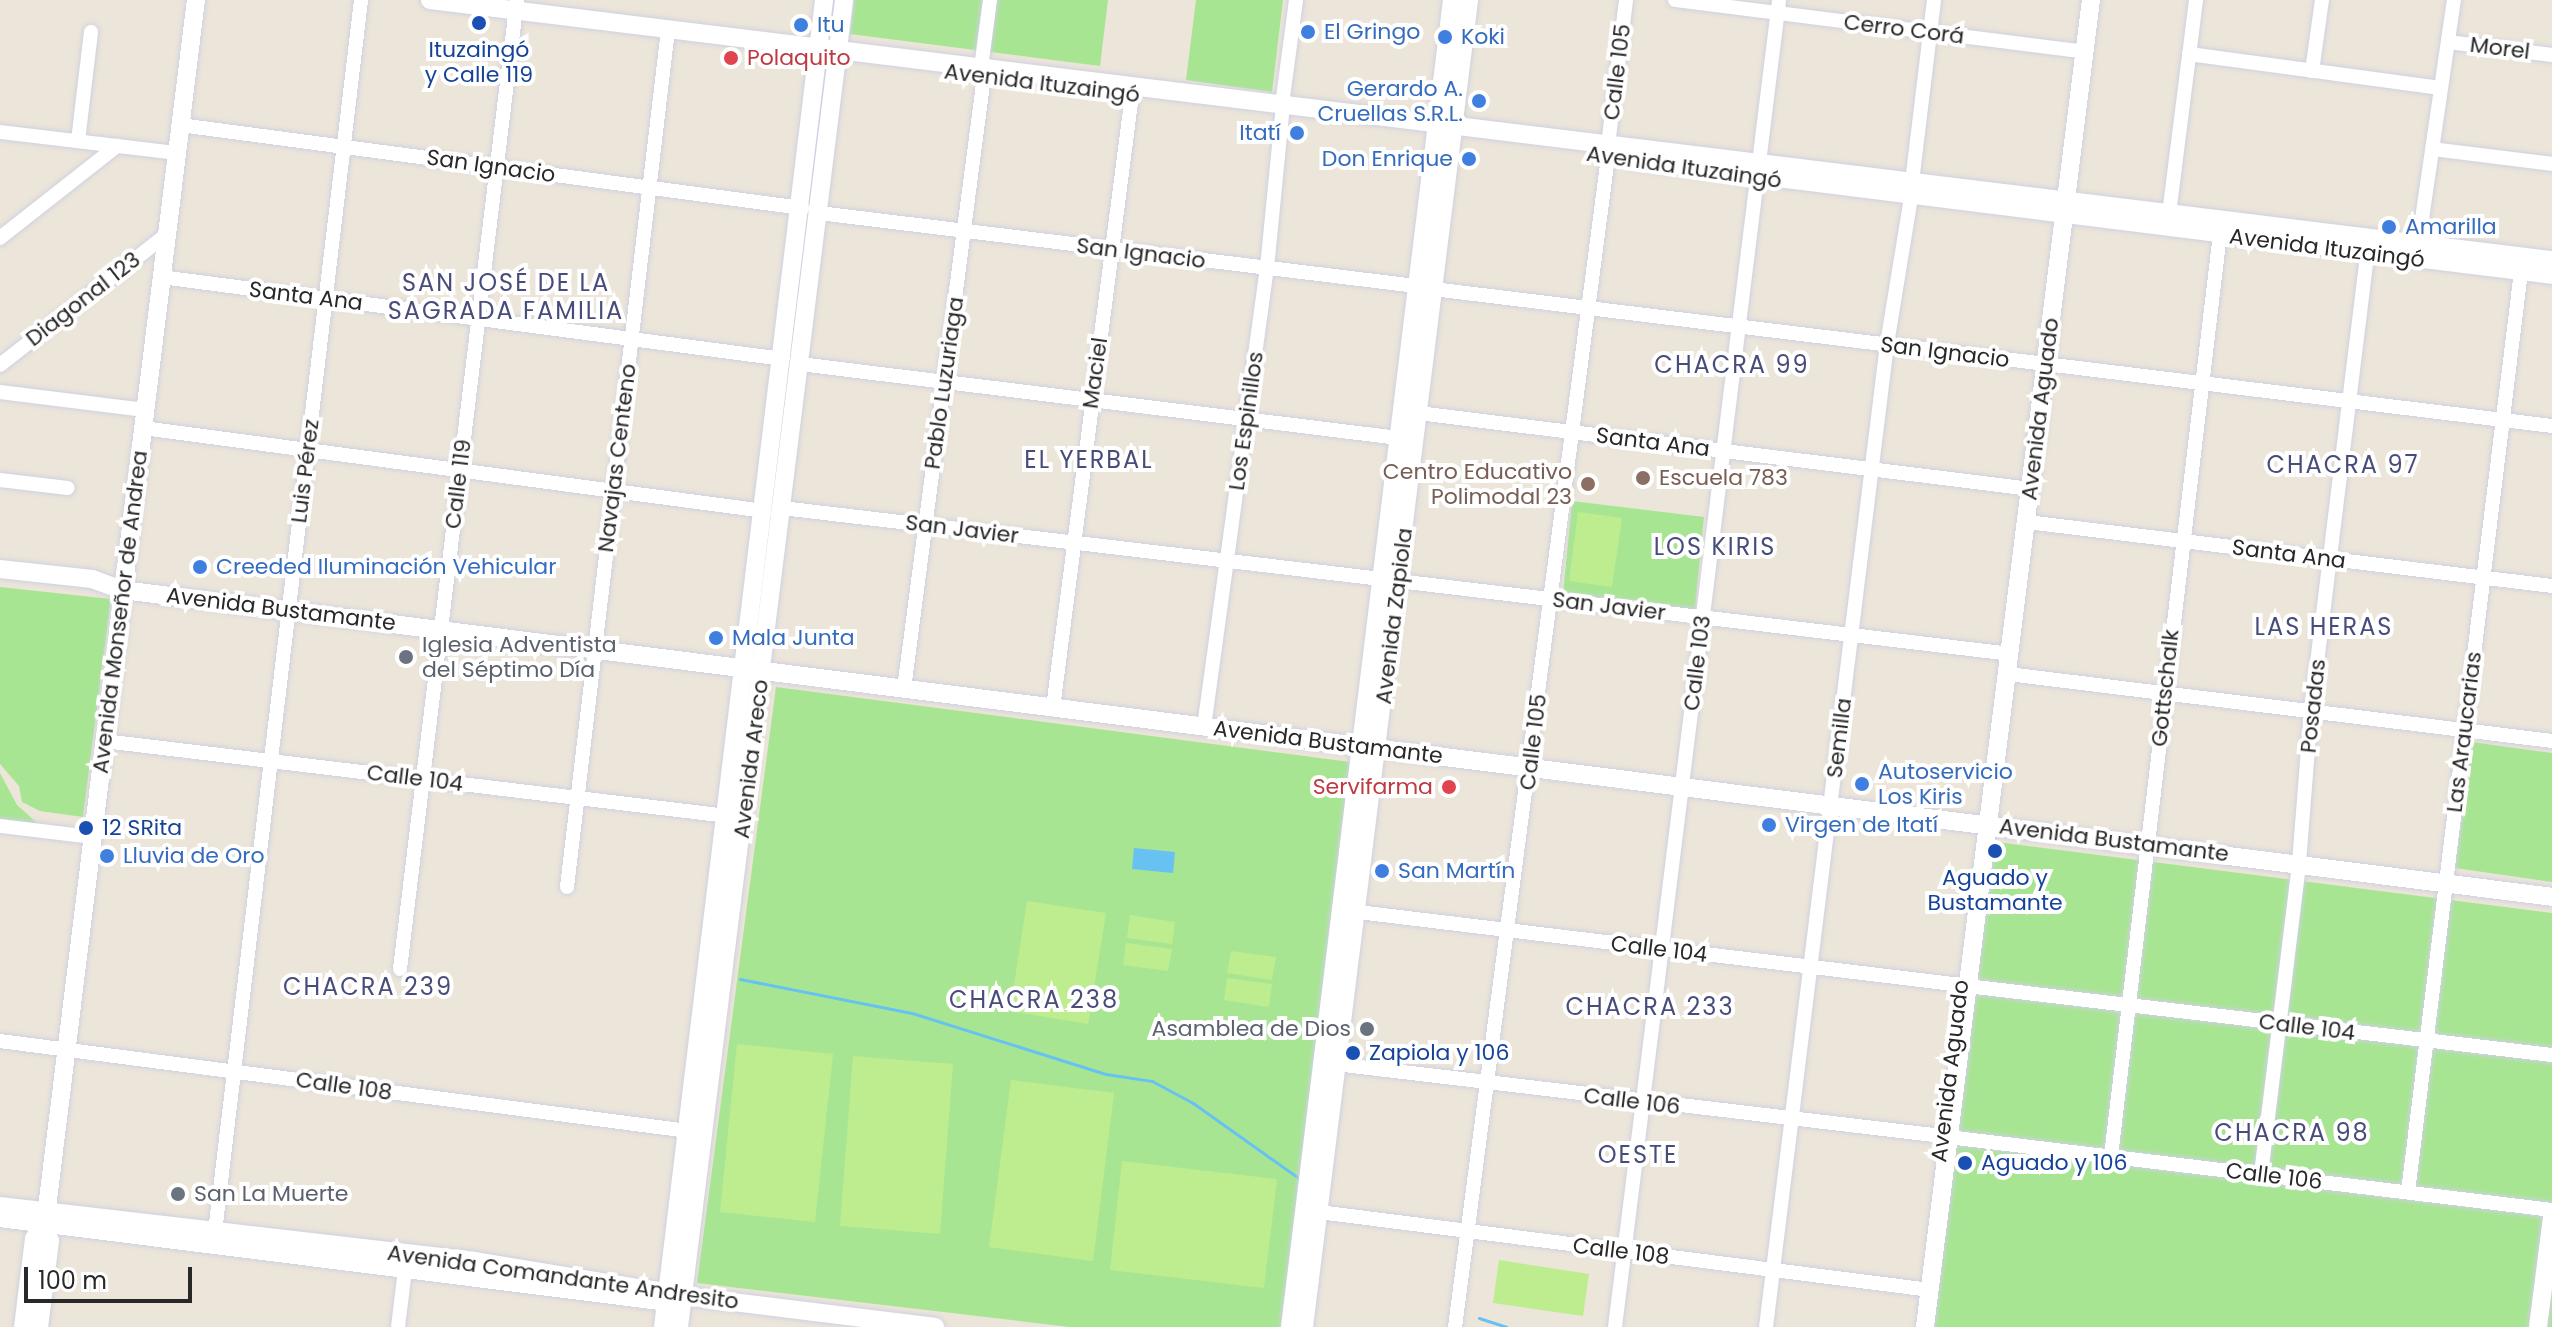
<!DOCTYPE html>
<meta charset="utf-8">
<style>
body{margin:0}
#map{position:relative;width:2552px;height:1327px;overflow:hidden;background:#ece5d9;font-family:Poppins,sans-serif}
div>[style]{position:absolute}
.green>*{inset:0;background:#a8e593}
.pitch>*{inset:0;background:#bded8e}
.water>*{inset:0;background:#67c2f2}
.stream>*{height:3px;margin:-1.5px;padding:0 1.5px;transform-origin:1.5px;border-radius:1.5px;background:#67c2f2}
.roads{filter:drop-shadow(0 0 2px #cfd1e2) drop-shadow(0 0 2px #cfd1e2)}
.minor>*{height:14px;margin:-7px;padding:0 7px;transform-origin:7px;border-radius:7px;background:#fff}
.secondary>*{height:18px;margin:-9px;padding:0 9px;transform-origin:9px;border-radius:9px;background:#fff}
.dots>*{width:22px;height:22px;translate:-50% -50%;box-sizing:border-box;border:4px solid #fff;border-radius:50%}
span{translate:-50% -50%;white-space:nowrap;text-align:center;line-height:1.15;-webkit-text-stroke:8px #fff;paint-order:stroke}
.shop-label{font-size:22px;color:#366cbe}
.left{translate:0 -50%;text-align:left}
.right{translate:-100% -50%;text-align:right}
.street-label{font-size:22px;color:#282828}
.transit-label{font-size:22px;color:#164399}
.health-label{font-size:22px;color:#be3a42}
.education-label{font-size:22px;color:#785e54}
.worship-label{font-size:22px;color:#5b616d}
.neighbourhood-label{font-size:24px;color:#484c7a;letter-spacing:2px}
.scale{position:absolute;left:24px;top:1267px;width:168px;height:36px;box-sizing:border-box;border:4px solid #282828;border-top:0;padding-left:10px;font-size:24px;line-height:28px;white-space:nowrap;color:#282828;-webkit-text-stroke:6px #fff;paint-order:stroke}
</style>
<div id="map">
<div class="green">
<div style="clip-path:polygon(854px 0,1108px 0,1100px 66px,850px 34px)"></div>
<div style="clip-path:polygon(1196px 0,1283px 0,1272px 92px,1186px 80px)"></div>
<div style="clip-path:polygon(1572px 501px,1704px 517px,1695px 610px,1563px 594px)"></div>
<div style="clip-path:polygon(0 587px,111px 599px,83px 817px,40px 811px,22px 802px,19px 786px,0 764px)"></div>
<div style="clip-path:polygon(776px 687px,1350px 762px,1284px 1327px,1070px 1327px,697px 1283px)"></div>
<div style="clip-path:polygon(2472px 742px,2552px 753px,2552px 882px,2455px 868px)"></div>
<div style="clip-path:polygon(0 773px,17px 805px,45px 830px,0 824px)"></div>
<div style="clip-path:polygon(1988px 841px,2552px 913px,2552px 1327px,1928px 1327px)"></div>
</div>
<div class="pitch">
<div style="clip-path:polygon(1578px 512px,1622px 518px,1612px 587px,1569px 581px)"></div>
<div style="clip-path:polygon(1027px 901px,1106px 913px,1088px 1024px,1010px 1011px)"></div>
<div style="clip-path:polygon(1130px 915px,1175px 922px,1172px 944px,1127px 938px)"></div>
<div style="clip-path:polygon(1126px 943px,1172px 949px,1168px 971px,1123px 965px)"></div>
<div style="clip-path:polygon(1231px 951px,1276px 957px,1272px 980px,1227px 973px)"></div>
<div style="clip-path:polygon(1227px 978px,1272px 984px,1269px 1007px,1224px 1000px)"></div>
<div style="clip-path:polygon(737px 1044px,833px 1054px,815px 1222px,720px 1212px)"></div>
<div style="clip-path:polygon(853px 1056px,953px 1064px,940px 1234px,840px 1226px)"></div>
<div style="clip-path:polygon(1011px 1080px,1114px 1093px,1093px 1261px,989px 1247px)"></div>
<div style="clip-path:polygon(1122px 1161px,1277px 1179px,1264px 1288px,1110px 1270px)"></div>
<div style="clip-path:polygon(1499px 1260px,1589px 1274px,1583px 1316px,1493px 1303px)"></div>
</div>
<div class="water">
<div style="clip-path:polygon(1134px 848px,1175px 852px,1173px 873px,1132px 869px)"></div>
</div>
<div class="stream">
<div style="left:740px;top:979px;width:175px;rotate:11.2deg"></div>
<div style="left:912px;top:1013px;width:203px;rotate:17.5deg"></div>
<div style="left:1106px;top:1074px;width:47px;rotate:8.7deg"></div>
<div style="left:1152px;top:1081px;width:47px;rotate:28.2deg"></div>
<div style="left:1193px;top:1103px;width:131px;rotate:35.4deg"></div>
<div style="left:1479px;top:1318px;width:29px;rotate:18deg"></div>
</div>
<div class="roads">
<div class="minor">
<div style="left:1675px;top:0;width:413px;rotate:7.2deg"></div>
<div style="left:2448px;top:42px;width:105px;rotate:7.1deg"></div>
<div style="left:2189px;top:54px;width:254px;rotate:7.7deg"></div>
<div style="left:981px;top:68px;width:69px;rotate:-82.5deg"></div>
<div style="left:2312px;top:71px;width:72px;rotate:-82deg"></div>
<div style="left:1282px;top:105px;width:106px;rotate:-82.4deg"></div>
<div style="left:180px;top:125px;width:628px;rotate:7.6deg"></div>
<div style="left:0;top:132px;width:178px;rotate:6.8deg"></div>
<div style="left:78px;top:141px;width:110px;rotate:-83.2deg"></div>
<div style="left:1608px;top:145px;width:146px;rotate:-82.9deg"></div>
<div style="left:2432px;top:149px;width:121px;rotate:7.1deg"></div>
<div style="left:1912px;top:182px;width:183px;rotate:-83.1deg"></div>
<div style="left:819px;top:213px;width:601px;rotate:6.97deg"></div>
<div style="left:2169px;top:214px;width:216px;rotate:-82.8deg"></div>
<div style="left:0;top:238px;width:149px;rotate:-38.2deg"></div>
<div style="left:2417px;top:253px;width:256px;rotate:-81.7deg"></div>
<div style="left:161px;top:277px;width:627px;rotate:7.51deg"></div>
<div style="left:1433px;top:289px;width:1127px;rotate:6.98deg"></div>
<div style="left:800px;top:364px;width:603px;rotate:7.05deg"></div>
<div style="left:0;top:365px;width:212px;rotate:-38.1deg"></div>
<div style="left:0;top:392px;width:146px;rotate:7.1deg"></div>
<div style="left:1418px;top:413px;width:618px;rotate:7.07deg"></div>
<div style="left:143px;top:428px;width:627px;rotate:7.61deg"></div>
<div style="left:0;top:480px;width:68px;rotate:6.7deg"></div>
<div style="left:782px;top:508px;width:603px;rotate:6.76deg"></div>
<div style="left:2027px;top:522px;width:529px;rotate:6.95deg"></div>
<div style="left:1398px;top:581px;width:617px;rotate:6.79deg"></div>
<div style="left:2008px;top:674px;width:548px;rotate:7.02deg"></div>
<div style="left:904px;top:689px;width:618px;rotate:-82.56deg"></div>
<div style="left:1053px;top:708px;width:626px;rotate:-82.66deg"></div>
<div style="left:1204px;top:727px;width:463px;rotate:-82.2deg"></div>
<div style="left:1267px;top:268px;width:154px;rotate:-84.4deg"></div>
<div style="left:104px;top:741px;width:627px;rotate:6.86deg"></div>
<div style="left:0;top:826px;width:93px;rotate:6.8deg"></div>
<div style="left:567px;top:887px;width:863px;rotate:-83.28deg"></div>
<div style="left:1358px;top:912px;width:607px;rotate:6.9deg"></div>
<div style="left:400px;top:969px;width:976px;rotate:-83.12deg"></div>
<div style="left:1967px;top:986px;width:589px;rotate:6.73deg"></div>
<div style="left:0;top:1041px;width:694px;rotate:7.45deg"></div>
<div style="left:1327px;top:1063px;width:619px;rotate:6.77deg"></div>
<div style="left:1948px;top:1137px;width:608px;rotate:6.89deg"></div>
<div style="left:2111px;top:1156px;width:937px;rotate:-83.26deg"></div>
<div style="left:2261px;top:1174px;width:313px;rotate:-83deg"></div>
<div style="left:2299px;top:863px;width:151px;rotate:-85.5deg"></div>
<div style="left:2311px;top:712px;width:473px;rotate:-83deg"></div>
<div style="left:2408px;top:1192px;width:927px;rotate:-83deg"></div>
<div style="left:1319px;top:1212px;width:609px;rotate:7.27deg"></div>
<div style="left:215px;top:1232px;width:1241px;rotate:-83.24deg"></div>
<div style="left:398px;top:1327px;width:57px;rotate:-83deg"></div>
<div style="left:1455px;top:1327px;width:1180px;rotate:-82.55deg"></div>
<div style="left:1615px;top:1327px;width:1337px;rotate:-82.95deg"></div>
<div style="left:1766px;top:1327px;width:990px;rotate:-82.98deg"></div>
<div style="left:1887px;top:344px;width:149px;rotate:-80.7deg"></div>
</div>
<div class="secondary">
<div style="left:430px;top:0;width:2138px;rotate:6.99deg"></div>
<div style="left:1633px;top:160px;width:926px;rotate:7.13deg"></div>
<div style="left:0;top:569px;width:93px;rotate:6.2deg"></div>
<div style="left:92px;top:579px;width:33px;rotate:20deg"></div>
<div style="left:123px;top:590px;width:2448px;rotate:7.2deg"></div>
<div style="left:0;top:1206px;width:478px;rotate:6.6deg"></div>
<div style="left:475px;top:1261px;width:220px;rotate:9.4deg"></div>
<div style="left:692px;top:1297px;width:245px;rotate:7deg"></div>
<div style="left:0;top:1218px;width:681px;rotate:7.17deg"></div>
<div style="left:23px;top:1327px;width:89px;rotate:-82.9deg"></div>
<div style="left:34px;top:1239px;width:19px;rotate:-54deg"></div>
<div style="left:39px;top:1327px;width:87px;rotate:-82.7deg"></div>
<div style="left:50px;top:1241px;width:18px;rotate:-106deg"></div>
<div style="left:45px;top:1224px;width:1233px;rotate:-82.97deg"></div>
<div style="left:663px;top:1327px;width:1337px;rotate:-83.08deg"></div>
<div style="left:679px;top:1327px;width:1337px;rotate:-82.91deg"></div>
<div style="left:1290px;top:1327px;width:1337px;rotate:-83.04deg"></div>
<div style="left:1304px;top:1327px;width:1337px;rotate:-82.91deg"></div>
<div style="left:1925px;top:1327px;width:1337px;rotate:-82.87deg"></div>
<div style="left:2538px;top:1327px;width:110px;rotate:-82.7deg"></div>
</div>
</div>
<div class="dots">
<div style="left:479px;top:23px;background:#1a4fb4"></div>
<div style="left:801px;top:25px;background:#3f7fe0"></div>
<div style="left:1308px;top:32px;background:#3f7fe0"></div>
<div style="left:1445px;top:37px;background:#3f7fe0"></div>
<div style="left:731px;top:58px;background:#e0444e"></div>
<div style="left:1479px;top:101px;background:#3f7fe0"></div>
<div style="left:1297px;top:133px;background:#3f7fe0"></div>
<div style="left:1469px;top:159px;background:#3f7fe0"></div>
<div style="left:2389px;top:227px;background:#3f7fe0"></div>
<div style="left:1643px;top:478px;background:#8d6e63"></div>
<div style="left:1588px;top:484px;background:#8d6e63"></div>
<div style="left:200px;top:567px;background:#3f7fe0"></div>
<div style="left:716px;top:638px;background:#3f7fe0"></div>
<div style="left:406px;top:657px;background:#6b7280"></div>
<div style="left:1862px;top:784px;background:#3f7fe0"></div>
<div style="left:1449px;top:787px;background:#e0444e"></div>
<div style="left:1769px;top:825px;background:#3f7fe0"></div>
<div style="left:86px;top:828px;background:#1a4fb4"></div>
<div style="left:1995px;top:851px;background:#1a4fb4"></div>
<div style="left:107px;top:856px;background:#3f7fe0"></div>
<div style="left:1382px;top:871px;background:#3f7fe0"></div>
<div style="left:1367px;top:1029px;background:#6b7280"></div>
<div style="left:1353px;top:1053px;background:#1a4fb4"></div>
<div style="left:1965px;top:1163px;background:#1a4fb4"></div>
<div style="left:178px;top:1194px;background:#6b7280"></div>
</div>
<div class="shop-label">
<span class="left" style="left:817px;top:25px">Itu</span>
<span class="left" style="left:1324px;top:32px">El Gringo</span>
<span class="left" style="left:1461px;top:37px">Koki</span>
<span class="right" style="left:1463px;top:101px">Gerardo A.<br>Cruellas S.R.L.</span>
<span class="right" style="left:1281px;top:133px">Itatí</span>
<span class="right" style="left:1453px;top:159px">Don Enrique</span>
<span class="left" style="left:2405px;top:227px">Amarilla</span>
<span class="left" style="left:216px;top:567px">Creeded Iluminación Vehicular</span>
<span class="left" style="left:732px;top:638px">Mala Junta</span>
<span class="left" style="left:1878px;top:784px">Autoservicio<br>Los Kiris</span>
<span class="left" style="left:1785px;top:825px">Virgen de Itatí</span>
<span class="left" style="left:123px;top:856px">Lluvia de Oro</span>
<span class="left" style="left:1398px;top:871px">San Martín</span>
</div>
<div class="street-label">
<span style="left:1904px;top:29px;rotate:7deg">Cerro Corá</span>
<span style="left:2500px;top:48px;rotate:7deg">Morel</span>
<span style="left:1617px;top:72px;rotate:-83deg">Calle 105</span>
<span style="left:1042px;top:83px;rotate:7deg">Avenida Ituzaingó</span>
<span style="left:491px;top:166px;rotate:8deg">San Ignacio</span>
<span style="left:1684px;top:167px;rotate:8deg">Avenida Ituzaingó</span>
<span style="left:2327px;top:248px;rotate:7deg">Avenida Ituzaingó</span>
<span style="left:1141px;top:253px;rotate:7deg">San Ignacio</span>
<span style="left:306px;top:296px;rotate:7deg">Santa Ana</span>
<span style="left:83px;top:299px;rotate:-38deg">Diagonal 123</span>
<span style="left:1945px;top:352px;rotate:7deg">San Ignacio</span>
<span style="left:1095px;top:373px;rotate:-82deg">Maciel</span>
<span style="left:944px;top:383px;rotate:-82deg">Pablo Luzuriaga</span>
<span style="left:2040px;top:409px;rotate:-83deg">Avenida Aguado</span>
<span style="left:1246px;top:421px;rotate:-82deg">Los Espinillos</span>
<span style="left:1653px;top:442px;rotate:7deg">Santa Ana</span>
<span style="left:617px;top:458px;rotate:-83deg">Navajas Centeno</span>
<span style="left:305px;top:471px;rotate:-83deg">Luis Pérez</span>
<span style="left:458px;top:484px;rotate:-83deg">Calle 119</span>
<span style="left:962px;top:529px;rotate:7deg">San Javier</span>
<span style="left:2289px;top:554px;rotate:7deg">Santa Ana</span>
<span style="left:1609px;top:606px;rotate:7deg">San Javier</span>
<span style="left:281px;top:609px;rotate:7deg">Avenida Bustamante</span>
<span style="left:120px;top:612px;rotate:-83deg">Avenida Monseñor de Andrea</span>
<span style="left:1394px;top:616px;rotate:-83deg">Avenida Zapiola</span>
<span style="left:1697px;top:663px;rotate:-83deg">Calle 103</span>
<span style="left:2165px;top:688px;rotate:-84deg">Gottschalk</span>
<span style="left:2313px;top:706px;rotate:-84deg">Posadas</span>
<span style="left:2464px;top:732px;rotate:-83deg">Las Araucarias</span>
<span style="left:1839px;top:738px;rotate:-83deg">Semilla</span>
<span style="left:1328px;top:742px;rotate:7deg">Avenida Bustamante</span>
<span style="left:1533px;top:742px;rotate:-83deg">Calle 105</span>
<span style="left:751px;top:759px;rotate:-83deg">Avenida Areco</span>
<span style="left:415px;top:778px;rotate:7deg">Calle 104</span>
<span style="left:2114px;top:840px;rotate:7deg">Avenida Bustamante</span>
<span style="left:1659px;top:949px;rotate:7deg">Calle 104</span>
<span style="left:2307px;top:1027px;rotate:7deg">Calle 104</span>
<span style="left:1950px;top:1071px;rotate:-83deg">Avenida Aguado</span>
<span style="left:344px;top:1086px;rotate:8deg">Calle 108</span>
<span style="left:1632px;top:1101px;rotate:7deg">Calle 106</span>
<span style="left:2274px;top:1176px;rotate:7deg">Calle 106</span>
<span style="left:1621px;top:1251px;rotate:7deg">Calle 108</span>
<span style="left:563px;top:1277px;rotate:8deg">Avenida Comandante Andresito</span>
</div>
<div class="transit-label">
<span style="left:479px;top:62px">Ituzaingó<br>y Calle 119</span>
<span class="left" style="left:102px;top:828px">12 SRita</span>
<span style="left:1995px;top:890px">Aguado y<br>Bustamante</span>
<span class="left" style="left:1369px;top:1053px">Zapiola y 106</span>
<span class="left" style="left:1981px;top:1163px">Aguado y 106</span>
</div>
<div class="health-label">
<span class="left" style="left:747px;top:58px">Polaquito</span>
<span class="right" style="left:1433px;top:787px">Servifarma</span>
</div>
<div class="education-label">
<span class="right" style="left:1572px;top:484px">Centro Educativo<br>Polimodal 23</span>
<span class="left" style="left:1659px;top:478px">Escuela 783</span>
</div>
<div class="worship-label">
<span class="left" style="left:422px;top:657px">Iglesia Adventista<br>del Séptimo Día</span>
<span class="right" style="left:1351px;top:1029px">Asamblea de Dios</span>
<span class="left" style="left:194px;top:1194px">San La Muerte</span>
</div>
<div class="neighbourhood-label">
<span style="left:506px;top:297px">SAN JOSÉ DE LA<br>SAGRADA FAMILIA</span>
<span style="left:1732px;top:365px">CHACRA 99</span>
<span style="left:1089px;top:460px">EL YERBAL</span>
<span style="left:2343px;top:465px">CHACRA 97</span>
<span style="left:1715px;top:547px">LOS KIRIS</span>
<span style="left:2324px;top:627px">LAS HERAS</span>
<span style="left:368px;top:987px">CHACRA 239</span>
<span style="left:1034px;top:1000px">CHACRA 238</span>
<span style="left:1650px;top:1007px">CHACRA 233</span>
<span style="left:2292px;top:1133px">CHACRA 98</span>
<span style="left:1638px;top:1155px">OESTE</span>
</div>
<div class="scale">100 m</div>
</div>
